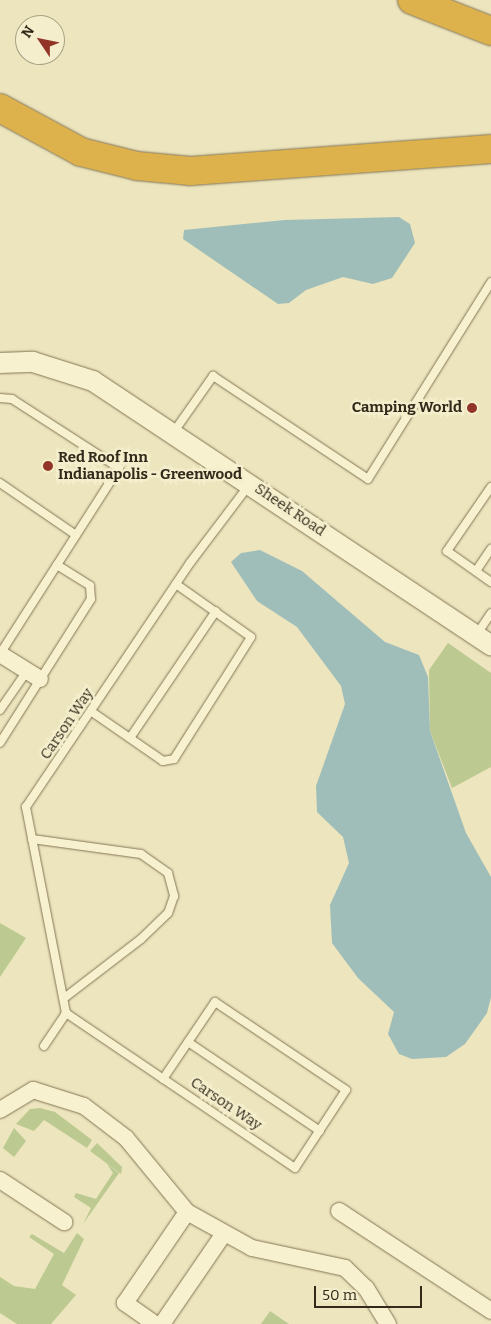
<!DOCTYPE html>
<style>
body{margin:0}
#map{position:relative;width:491px;height:1324px;overflow:hidden;background:#ece5bd;font-family:Bitter,serif}
div>[style]{position:absolute}
.green>*{inset:0;background:#bcca91}
.water>*{inset:0;background:#a0beb9}
.roads{filter:drop-shadow(0 0 1px #847556) drop-shadow(0 0 1px #847556)}
.service>*{height:8px;margin:-4px;padding:0 4px;transform-origin:4px;border-radius:4px;background:#f8f1cf}
.minor>*{height:16px;margin:-8px;padding:0 8px;transform-origin:8px;border-radius:8px;background:#f8f1cf}
.tertiary>*{height:20px;margin:-10px;padding:0 10px;transform-origin:10px;border-radius:10px;background:#f8f1cf}
.motorway>*{height:28px;margin:-14px;padding:0 14px;transform-origin:14px;border-radius:14px;background:#ddb14c}
.dots>*{width:14px;height:14px;translate:-50% -50%;box-sizing:border-box;border:2px solid #f4eecc;border-radius:50%}
span{translate:-50% -50%;white-space:nowrap;text-align:center;line-height:1.15;-webkit-text-stroke:5px #f4eecc;paint-order:stroke}
.poi-label{font-size:15px;color:#332a1b;font-weight:700}
.right{translate:-100% -50%;text-align:right}
.left{translate:0 -50%;text-align:left}
.street-label{font-size:15px;color:#332a1b}
.north{position:absolute;left:15px;top:15px;width:50px;height:50px;box-sizing:border-box;background:#f4eecc;border:1px solid #a7a085;border-radius:50%;rotate:304deg;font-size:14px;font-weight:700;line-height:20px;text-align:center;color:#332a1b}
.north::after{content:'';display:block;margin:auto;width:18px;height:22px;background:#923528;clip-path:polygon(50% 0,100% 100%,50% 72%,0 100%)}
.scale{position:absolute;left:314px;top:1286px;width:108px;height:22px;box-sizing:border-box;border:2px solid #332a1b;border-top:0;padding-left:6px;font-size:15px;line-height:18px;white-space:nowrap;color:#332a1b;-webkit-text-stroke:4px #f4eecc;paint-order:stroke}
</style>
<div id="map">
<div class="green">
<div style="clip-path:polygon(448px 643px,491px 673px,491px 767px,452px 788px,430px 731px,429px 670px)"></div>
<div style="clip-path:polygon(0 923px,26px 938px,0 977px)"></div>
<div style="clip-path:polygon(40px 1108px,55px 1112px,92px 1140px,87px 1148px,44px 1120px,34px 1131px,16px 1124px,30px 1109px)"></div>
<div style="clip-path:polygon(14px 1128px,26px 1141px,14px 1157px,3px 1148px)"></div>
<div style="clip-path:polygon(97px 1143px,122px 1167px,121px 1174px,90px 1151px)"></div>
<div style="clip-path:polygon(107px 1164px,119px 1173px,83px 1224px,91px 1208px,74px 1197px,76px 1193px,96px 1199px,113px 1173px)"></div>
<div style="clip-path:polygon(77px 1233px,84px 1239px,62px 1285px,76px 1295px,51px 1324px,17px 1324px,0 1313px,0 1277px,14px 1286px,35px 1289px,54px 1254px,29px 1237px,32px 1234px,64px 1253px)"></div>
<div style="clip-path:polygon(270px 1311px,289px 1324px,261px 1324px)"></div>
</div>
<div class="water">
<div style="clip-path:polygon(399px 217px,410px 224px,415px 243px,392px 278px,373px 284px,343px 277px,306px 290px,289px 303px,278px 304px,183px 239px,184px 230px,285px 220px)"></div>
<div style="clip-path:polygon(260px 550px,302px 571px,385px 642px,419px 655px,428px 677px,430px 731px,466px 833px,491px 877px,491px 997px,487px 1013px,465px 1044px,446px 1057px,412px 1059px,399px 1054px,388px 1034px,394px 1012px,358px 978px,332px 943px,330px 905px,349px 863px,343px 837px,317px 812px,316px 786px,345px 704px,341px 686px,297px 627px,257px 601px,231px 562px,241px 553px)"></div>
</div>
<div class="roads">
<div class="service">
<div style="left:0;top:398px;width:12px;rotate:5deg"></div>
<div style="left:12px;top:399px;width:127px;rotate:32.8deg"></div>
<div style="left:119px;top:468px;width:115px;rotate:122.6deg"></div>
<div style="left:173px;top:433px;width:70px;rotate:-54.9deg"></div>
<div style="left:213px;top:376px;width:186px;rotate:33.6deg"></div>
<div style="left:368px;top:479px;width:232px;rotate:-58deg"></div>
<div style="left:0;top:483px;width:92px;rotate:34.4deg"></div>
<div style="left:491px;top:487px;width:78px;rotate:124.5deg"></div>
<div style="left:447px;top:551px;width:54px;rotate:35.2deg"></div>
<div style="left:476px;top:571px;width:27px;rotate:-56deg"></div>
<div style="left:477px;top:634px;width:25px;rotate:-56deg"></div>
<div style="left:0;top:654px;width:106px;rotate:-57.4deg"></div>
<div style="left:57px;top:565px;width:39px;rotate:32deg"></div>
<div style="left:90px;top:586px;width:13px;rotate:86deg"></div>
<div style="left:91px;top:599px;width:170px;rotate:122.3deg"></div>
<div style="left:0;top:710px;width:47px;rotate:-55.3deg"></div>
<div style="left:92px;top:712px;width:86px;rotate:34.6deg"></div>
<div style="left:163px;top:761px;width:11px;rotate:-10deg"></div>
<div style="left:174px;top:759px;width:144px;rotate:-57.7deg"></div>
<div style="left:251px;top:637px;width:92px;rotate:-144.8deg"></div>
<div style="left:130px;top:738px;width:153px;rotate:-55.9deg"></div>
<div style="left:32px;top:839px;width:110px;rotate:7.8deg"></div>
<div style="left:141px;top:854px;width:33px;rotate:35deg"></div>
<div style="left:168px;top:873px;width:24px;rotate:75deg"></div>
<div style="left:174px;top:896px;width:18px;rotate:109deg"></div>
<div style="left:168px;top:913px;width:37px;rotate:136deg"></div>
<div style="left:141px;top:939px;width:97px;rotate:142.5deg"></div>
<div style="left:188px;top:1042px;width:159px;rotate:34deg"></div>
<div style="left:44px;top:1046px;width:40px;rotate:-56deg"></div>
<div style="left:163px;top:1079px;width:93px;rotate:-56deg"></div>
<div style="left:215px;top:1002px;width:158px;rotate:33.9deg"></div>
<div style="left:346px;top:1090px;width:93px;rotate:123.2deg"></div>
<div style="left:295px;top:1168px;width:277px;rotate:-145.9deg"></div>
<div style="left:66px;top:1013px;width:210px;rotate:-101deg"></div>
<div style="left:26px;top:807px;width:294px;rotate:-56.1deg"></div>
<div style="left:190px;top:563px;width:98px;rotate:-52.9deg"></div>
</div>
<div class="minor">
<div style="left:0;top:654px;width:47px;rotate:32deg"></div>
<div style="left:0;top:1110px;width:39px;rotate:-31deg"></div>
<div style="left:33px;top:1090px;width:53px;rotate:17.4deg"></div>
<div style="left:84px;top:1106px;width:53px;rotate:37.3deg"></div>
<div style="left:126px;top:1138px;width:96px;rotate:50.5deg"></div>
<div style="left:187px;top:1212px;width:74px;rotate:29deg"></div>
<div style="left:252px;top:1248px;width:95px;rotate:12.1deg"></div>
<div style="left:345px;top:1268px;width:29px;rotate:44deg"></div>
<div style="left:366px;top:1288px;width:42px;rotate:58.6deg"></div>
<div style="left:0;top:1180px;width:77px;rotate:33.3deg"></div>
<div style="left:339px;top:1211px;width:182px;rotate:33.3deg"></div>
<div style="left:155px;top:1324px;width:37px;rotate:-145deg"></div>
<div style="left:125px;top:1303px;width:110px;rotate:-55.7deg"></div>
<div style="left:162px;top:1324px;width:108px;rotate:-55.6deg"></div>
</div>
<div class="tertiary">
<div style="left:0;top:363px;width:33px;rotate:-2deg"></div>
<div style="left:33px;top:362px;width:63px;rotate:17.6deg"></div>
<div style="left:93px;top:381px;width:478px;rotate:33.6deg"></div>
</div>
<div class="motorway">
<div style="left:412px;top:0;width:85px;rotate:21.4deg"></div>
<div style="left:0;top:108px;width:92px;rotate:28.5deg"></div>
<div style="left:81px;top:152px;width:58px;rotate:14deg"></div>
<div style="left:137px;top:166px;width:54px;rotate:5.3deg"></div>
<div style="left:191px;top:171px;width:301px;rotate:-4.2deg"></div>
</div>
</div>
<div class="dots">
<div style="left:472px;top:408px;background:#923528"></div>
<div style="left:48px;top:466px;background:#923528"></div>
</div>
<div class="poi-label">
<span class="right" style="left:462px;top:408px">Camping World</span>
<span class="left" style="left:58px;top:466px">Red Roof Inn<br>Indianapolis - Greenwood</span>
</div>
<div class="street-label">
<span style="left:290px;top:510px;rotate:34deg">Sheek Road</span>
<span style="left:67px;top:724px;rotate:-56deg">Carson Way</span>
<span style="left:226px;top:1104px;rotate:34deg">Carson Way</span>
</div>
<div class="north">N</div>
<div class="scale">50 m</div>
</div>
